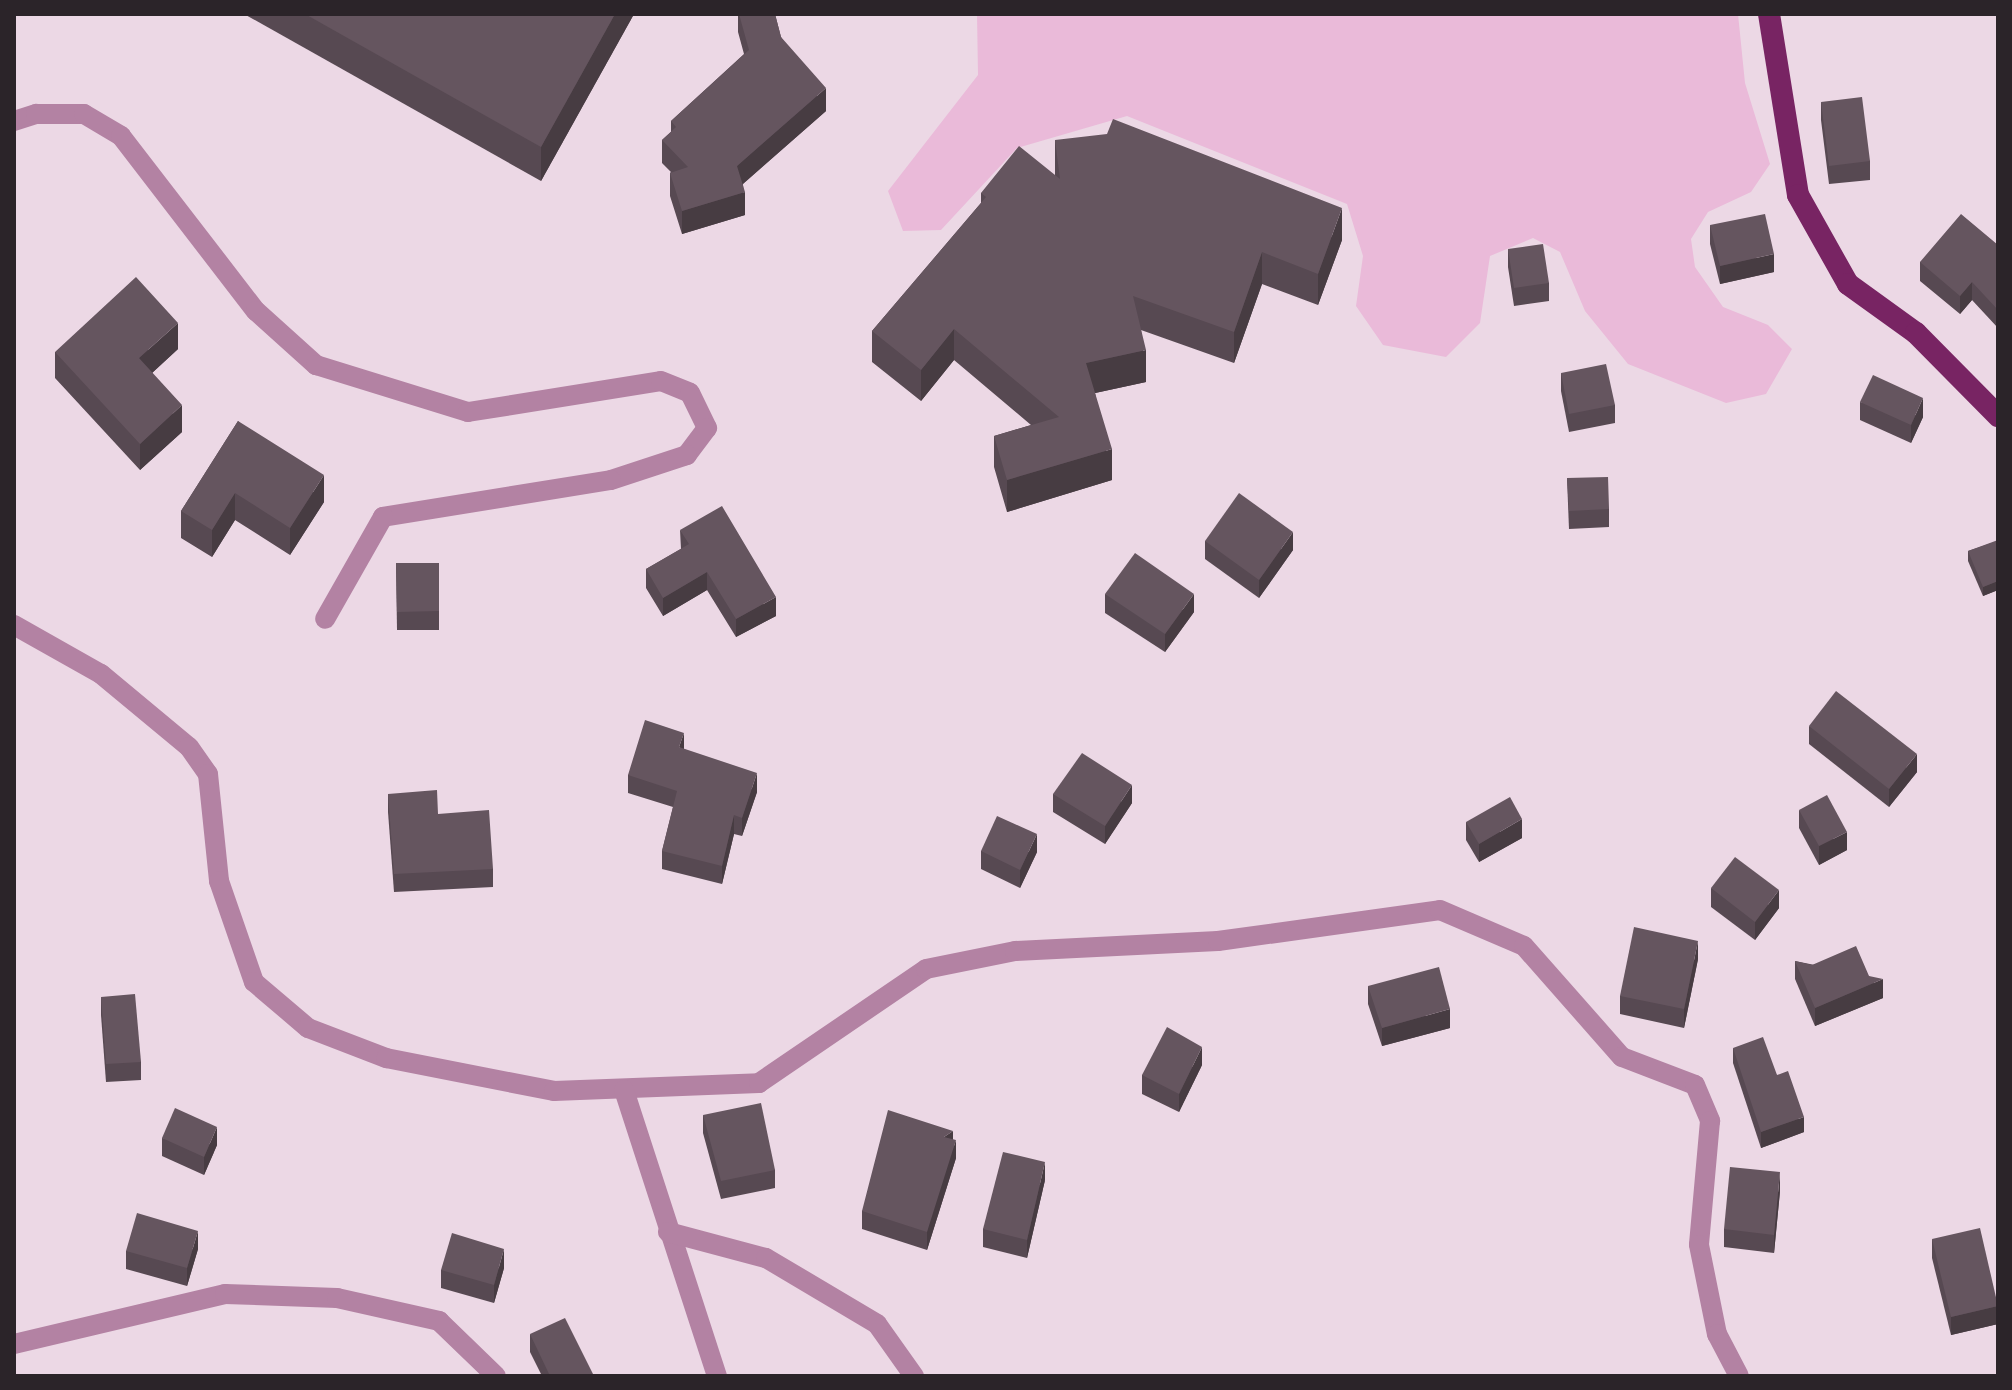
<!DOCTYPE html>
<style>
body{margin:0}
#map{position:relative;width:2012px;height:1390px;overflow:hidden;background:#ecd8e5;font-family:"DejaVu Sans",sans-serif}
div>[style]{position:absolute}
.green>*{inset:0;background:#eabad9}
.minor>*{height:20px;margin:-10px;padding:0 10px;transform-origin:10px;border-radius:10px;background:#b382a3}
.trunk>*{height:22px;margin:-11px;padding:0 11px;transform-origin:11px;border-radius:11px;background:#782463}
.wall>*{inset:0;background:#574952}
.shaded-wall>*{inset:0;background:#473c42}
.building>*{inset:0;background:#65555f}
span{translate:-50% -50%;white-space:nowrap;text-align:center;line-height:1.15;-webkit-text-stroke:8px #fff;paint-order:stroke}
.frame{position:absolute;inset:0;border:16px solid #2b2429;pointer-events:none}
</style>
<div id="map">
<div class="green">
<div style="clip-path:polygon(977px 14px,1738px 14px,1745px 83px,1770px 164px,1751px 192px,1708px 212px,1691px 239px,1695px 267px,1723px 307px,1768px 325px,1792px 349px,1766px 394px,1726px 403px,1628px 364px,1585px 311px,1560px 252px,1533px 238px,1490px 256px,1480px 323px,1446px 357px,1383px 345px,1356px 306px,1363px 256px,1347px 204px,1127px 116px,1017px 148px,941px 230px,903px 231px,888px 191px,978px 75px)"></div>
</div>
<div class="minor">
<div style="left:14px;top:121px;width:23px;rotate:-18deg"></div>
<div style="left:36px;top:114px;width:48px"></div>
<div style="left:84px;top:114px;width:43px;rotate:30.7deg"></div>
<div style="left:121px;top:136px;width:221px;rotate:52.4deg"></div>
<div style="left:256px;top:311px;width:81px;rotate:42deg"></div>
<div style="left:316px;top:365px;width:159px;rotate:17.2deg"></div>
<div style="left:468px;top:412px;width:195px;rotate:-9.1deg"></div>
<div style="left:661px;top:381px;width:31px;rotate:22deg"></div>
<div style="left:690px;top:393px;width:39px;rotate:64deg"></div>
<div style="left:707px;top:428px;width:34px;rotate:127deg"></div>
<div style="left:687px;top:455px;width:80px;rotate:161.8deg"></div>
<div style="left:611px;top:480px;width:231px;rotate:170.8deg"></div>
<div style="left:383px;top:517px;width:117px;rotate:119.6deg"></div>
<div style="left:14px;top:625px;width:100px;rotate:29.4deg"></div>
<div style="left:101px;top:674px;width:114px;rotate:39.7deg"></div>
<div style="left:189px;top:747px;width:33px;rotate:55deg"></div>
<div style="left:208px;top:774px;width:108px;rotate:84.1deg"></div>
<div style="left:219px;top:881px;width:107px;rotate:70.9deg"></div>
<div style="left:254px;top:982px;width:71px;rotate:40.4deg"></div>
<div style="left:308px;top:1028px;width:84px;rotate:21deg"></div>
<div style="left:386px;top:1058px;width:171px;rotate:11.1deg"></div>
<div style="left:554px;top:1091px;width:205px;rotate:-2.2deg"></div>
<div style="left:759px;top:1083px;width:202px;rotate:-34.3deg"></div>
<div style="left:926px;top:969px;width:91px;rotate:-11.4deg"></div>
<div style="left:1015px;top:951px;width:203px;rotate:-2.8deg"></div>
<div style="left:1218px;top:941px;width:224px;rotate:-7.9deg"></div>
<div style="left:1440px;top:910px;width:91px;rotate:23.2deg"></div>
<div style="left:1524px;top:946px;width:148px;rotate:48.6deg"></div>
<div style="left:1622px;top:1057px;width:78px;rotate:21deg"></div>
<div style="left:1695px;top:1085px;width:39px;rotate:67deg"></div>
<div style="left:1710px;top:1121px;width:124px;rotate:95.1deg"></div>
<div style="left:1699px;top:1245px;width:91px;rotate:78.6deg"></div>
<div style="left:1717px;top:1334px;width:47px;rotate:62.4deg"></div>
<div style="left:624px;top:1090px;width:301px;rotate:72deg"></div>
<div style="left:668px;top:1232px;width:101px;rotate:14.9deg"></div>
<div style="left:766px;top:1258px;width:129px;rotate:30.7deg"></div>
<div style="left:877px;top:1324px;width:64px;rotate:54.6deg"></div>
<div style="left:14px;top:1344px;width:217px;rotate:-13.3deg"></div>
<div style="left:225px;top:1294px;width:112px;rotate:2deg"></div>
<div style="left:337px;top:1298px;width:105px;rotate:12.7deg"></div>
<div style="left:439px;top:1321px;width:79px;rotate:44deg"></div>
</div>
<div class="trunk">
<div style="left:1769px;top:14px;width:183px;rotate:80.9deg"></div>
<div style="left:1798px;top:195px;width:102px;rotate:60.7deg"></div>
<div style="left:1848px;top:284px;width:84px;rotate:35.8deg"></div>
<div style="left:1916px;top:333px;width:117px;rotate:45.3deg"></div>
</div>
<div class="wall">
<div style="clip-path:polygon(244px 14px,634px 14px,541px 181px)"></div>
<div style="clip-path:polygon(738px 14px,775px 14px,781px 37px,826px 111px,743px 184px,745px 215px,682px 234px,670px 196px,670px 173px,671px 172px,662px 163px,662px 140px,671px 132px,671px 121px,744px 54px,738px 32px)"></div>
<div style="clip-path:polygon(1821px 102px,1870px 161px,1870px 180px,1829px 184px,1821px 120px)"></div>
<div style="clip-path:polygon(1055px 140px,1342px 240px,1318px 305px,1262px 284px,1234px 363px,1141px 330px,1146px 382px,1095px 393px,1112px 480px,1007px 512px,994px 467px,994px 436px,1031px 425px,954px 360px,921px 401px,872px 362px,872px 331px,981px 203px,981px 193px,1055px 175px)"></div>
<div style="clip-path:polygon(1710px 225px,1774px 272px,1720px 284px,1710px 244px)"></div>
<div style="clip-path:polygon(1998px 245px,1998px 328px,1972px 300px,1960px 314px,1920px 281px,1920px 262px)"></div>
<div style="clip-path:polygon(1508px 249px,1549px 283px,1549px 301px,1514px 306px,1508px 267px)"></div>
<div style="clip-path:polygon(178px 349px,152px 373px,182px 432px,140px 470px,55px 378px,55px 352px)"></div>
<div style="clip-path:polygon(1561px 373px,1615px 405px,1615px 423px,1569px 432px,1561px 391px)"></div>
<div style="clip-path:polygon(1860px 402px,1923px 417px,1911px 443px,1860px 420px)"></div>
<div style="clip-path:polygon(238px 421px,324px 502px,290px 555px,235px 520px,212px 557px,181px 538px,181px 511px)"></div>
<div style="clip-path:polygon(1567px 478px,1609px 509px,1609px 527px,1569px 529px)"></div>
<div style="clip-path:polygon(680px 530px,776px 616px,736px 637px,707px 590px,663px 616px,646px 588px,646px 569px,681px 549px)"></div>
<div style="clip-path:polygon(1205px 541px,1293px 550px,1259px 598px,1205px 559px)"></div>
<div style="clip-path:polygon(1998px 541px,1998px 590px,1983px 596px,1968px 561px,1968px 551px)"></div>
<div style="clip-path:polygon(396px 563px,439px 563px,439px 630px,397px 630px)"></div>
<div style="clip-path:polygon(1105px 594px,1194px 612px,1165px 652px,1105px 613px)"></div>
<div style="clip-path:polygon(1809px 726px,1917px 772px,1889px 807px,1809px 744px)"></div>
<div style="clip-path:polygon(684px 749px,757px 792px,742px 836px,734px 834px,722px 884px,662px 869px,662px 851px,673px 807px,628px 793px,628px 775px)"></div>
<div style="clip-path:polygon(388px 794px,438px 814px,493px 869px,493px 887px,394px 892px,388px 812px)"></div>
<div style="clip-path:polygon(1053px 794px,1132px 803px,1105px 844px,1053px 812px)"></div>
<div style="clip-path:polygon(1799px 810px,1847px 850px,1819px 865px,1799px 828px)"></div>
<div style="clip-path:polygon(1466px 822px,1522px 838px,1479px 862px,1466px 840px)"></div>
<div style="clip-path:polygon(981px 851px,1037px 852px,1020px 888px,981px 869px)"></div>
<div style="clip-path:polygon(1711px 888px,1779px 908px,1755px 940px,1711px 907px)"></div>
<div style="clip-path:polygon(1698px 959px,1684px 1028px,1620px 1014px,1620px 996px)"></div>
<div style="clip-path:polygon(1795px 961px,1869px 976px,1883px 998px,1815px 1026px,1795px 979px)"></div>
<div style="clip-path:polygon(1368px 986px,1450px 1028px,1382px 1046px,1368px 1004px)"></div>
<div style="clip-path:polygon(101px 997px,141px 1062px,141px 1080px,106px 1082px,101px 1015px)"></div>
<div style="clip-path:polygon(1733px 1048px,1777px 1075px,1804px 1132px,1761px 1148px,1733px 1063px)"></div>
<div style="clip-path:polygon(1202px 1065px,1179px 1112px,1142px 1094px,1142px 1075px)"></div>
<div style="clip-path:polygon(703px 1115px,775px 1170px,775px 1188px,721px 1199px,703px 1133px)"></div>
<div style="clip-path:polygon(162px 1138px,217px 1145px,204px 1175px,162px 1156px)"></div>
<div style="clip-path:polygon(953px 1139px,956px 1158px,927px 1250px,862px 1229px,862px 1211px)"></div>
<div style="clip-path:polygon(1045px 1180px,1027px 1258px,983px 1247px,983px 1229px)"></div>
<div style="clip-path:polygon(1780px 1191px,1774px 1253px,1724px 1247px,1724px 1229px)"></div>
<div style="clip-path:polygon(1932px 1239px,1998px 1303px,1998px 1324px,1951px 1335px,1932px 1258px)"></div>
<div style="clip-path:polygon(198px 1249px,187px 1286px,126px 1269px,126px 1251px)"></div>
<div style="clip-path:polygon(504px 1268px,494px 1303px,441px 1288px,441px 1270px)"></div>
<div style="clip-path:polygon(530px 1334px,594px 1376px,542px 1376px,530px 1352px)"></div>
</div>
<div class="shaded-wall">
<div style="clip-path:polygon(615px 14px,634px 14px,541px 181px,541px 147px)"></div>
<div style="clip-path:polygon(826px 88px,826px 111px,737px 189px,737px 166px)"></div>
<div style="clip-path:polygon(745px 192px,745px 215px,682px 234px,682px 211px)"></div>
<div style="clip-path:polygon(1342px 208px,1342px 240px,1318px 305px,1318px 274px)"></div>
<div style="clip-path:polygon(1262px 252px,1262px 284px,1234px 363px,1234px 332px)"></div>
<div style="clip-path:polygon(1774px 254px,1774px 272px,1720px 284px,1720px 266px)"></div>
<div style="clip-path:polygon(1972px 282px,1972px 300px,1960px 314px,1960px 296px)"></div>
<div style="clip-path:polygon(178px 323px,178px 349px,139px 385px,139px 358px)"></div>
<div style="clip-path:polygon(954px 329px,954px 360px,921px 401px,921px 370px)"></div>
<div style="clip-path:polygon(1146px 350px,1146px 382px,1086px 395px,1086px 363px)"></div>
<div style="clip-path:polygon(1923px 398px,1923px 417px,1911px 443px,1911px 425px)"></div>
<div style="clip-path:polygon(182px 405px,182px 432px,140px 470px,140px 444px)"></div>
<div style="clip-path:polygon(1112px 449px,1112px 480px,1007px 512px,1007px 480px)"></div>
<div style="clip-path:polygon(324px 475px,324px 502px,290px 555px,290px 528px)"></div>
<div style="clip-path:polygon(235px 493px,235px 520px,212px 557px,212px 530px)"></div>
<div style="clip-path:polygon(1293px 532px,1293px 550px,1259px 598px,1259px 580px)"></div>
<div style="clip-path:polygon(707px 572px,707px 590px,663px 616px,663px 598px)"></div>
<div style="clip-path:polygon(1998px 581px,1998px 590px,1983px 596px,1983px 587px)"></div>
<div style="clip-path:polygon(1194px 594px,1194px 612px,1165px 652px,1165px 634px)"></div>
<div style="clip-path:polygon(776px 597px,776px 616px,736px 637px,736px 619px)"></div>
<div style="clip-path:polygon(684px 733px,684px 751px,679px 747px)"></div>
<div style="clip-path:polygon(1917px 754px,1917px 772px,1889px 807px,1889px 789px)"></div>
<div style="clip-path:polygon(757px 773px,757px 792px,742px 836px,742px 818px)"></div>
<div style="clip-path:polygon(1132px 785px,1132px 803px,1105px 844px,1105px 826px)"></div>
<div style="clip-path:polygon(734px 815px,734px 834px,722px 884px,722px 866px)"></div>
<div style="clip-path:polygon(1522px 819px,1522px 838px,1479px 862px,1479px 844px)"></div>
<div style="clip-path:polygon(1847px 832px,1847px 850px,1819px 865px,1819px 846px)"></div>
<div style="clip-path:polygon(1037px 834px,1037px 852px,1020px 888px,1020px 870px)"></div>
<div style="clip-path:polygon(1779px 890px,1779px 908px,1755px 940px,1755px 922px)"></div>
<div style="clip-path:polygon(1698px 941px,1698px 959px,1684px 1028px,1684px 1009px)"></div>
<div style="clip-path:polygon(1883px 979px,1883px 998px,1815px 1026px,1815px 1008px)"></div>
<div style="clip-path:polygon(1450px 1009px,1450px 1028px,1382px 1046px,1382px 1028px)"></div>
<div style="clip-path:polygon(1202px 1047px,1202px 1065px,1179px 1112px,1179px 1094px)"></div>
<div style="clip-path:polygon(1804px 1117px,1804px 1132px,1761px 1148px,1761px 1132px)"></div>
<div style="clip-path:polygon(217px 1127px,217px 1145px,204px 1175px,204px 1157px)"></div>
<div style="clip-path:polygon(953px 1131px,953px 1149px,956px 1140px,956px 1158px,927px 1250px,927px 1232px,944px 1137px)"></div>
<div style="clip-path:polygon(1045px 1162px,1045px 1180px,1027px 1258px,1027px 1240px)"></div>
<div style="clip-path:polygon(1780px 1172px,1780px 1191px,1774px 1253px,1774px 1235px)"></div>
<div style="clip-path:polygon(198px 1231px,198px 1249px,187px 1286px,187px 1268px)"></div>
<div style="clip-path:polygon(504px 1249px,504px 1268px,494px 1303px,494px 1285px)"></div>
<div style="clip-path:polygon(1998px 1306px,1998px 1324px,1951px 1335px,1951px 1317px)"></div>
</div>
<div class="building">
<div style="clip-path:polygon(305px 14px,615px 14px,541px 147px)"></div>
<div style="clip-path:polygon(739px 14px,775px 14px,781px 37px,826px 88px,737px 166px,745px 192px,682px 211px,670px 173px,688px 167px,662px 140px,676px 127px,671px 121px,749px 50px)"></div>
<div style="clip-path:polygon(1862px 97px,1870px 161px,1829px 166px,1821px 102px)"></div>
<div style="clip-path:polygon(1113px 119px,1342px 208px,1318px 274px,1262px 252px,1234px 332px,1133px 296px,1146px 350px,1086px 363px,1112px 449px,1007px 480px,994px 436px,1059px 417px,954px 329px,921px 370px,872px 331px,986px 197px,981px 193px,1019px 146px,1060px 179px,1055px 140px,1107px 134px)"></div>
<div style="clip-path:polygon(1765px 214px,1774px 254px,1720px 266px,1710px 225px)"></div>
<div style="clip-path:polygon(1961px 214px,1998px 245px,1998px 310px,1972px 282px,1960px 296px,1920px 262px)"></div>
<div style="clip-path:polygon(1543px 244px,1549px 283px,1514px 288px,1508px 249px)"></div>
<div style="clip-path:polygon(136px 277px,178px 323px,139px 358px,182px 405px,140px 444px,55px 352px)"></div>
<div style="clip-path:polygon(1606px 364px,1615px 405px,1569px 414px,1561px 373px)"></div>
<div style="clip-path:polygon(1873px 375px,1923px 398px,1911px 425px,1860px 402px)"></div>
<div style="clip-path:polygon(238px 421px,324px 475px,290px 528px,235px 493px,212px 530px,181px 511px)"></div>
<div style="clip-path:polygon(1608px 477px,1609px 509px,1569px 511px,1567px 478px)"></div>
<div style="clip-path:polygon(1239px 493px,1293px 532px,1259px 580px,1205px 541px)"></div>
<div style="clip-path:polygon(722px 506px,776px 597px,736px 619px,707px 572px,663px 598px,646px 569px,689px 544px,680px 530px)"></div>
<div style="clip-path:polygon(1998px 540px,1998px 581px,1983px 587px,1968px 551px)"></div>
<div style="clip-path:polygon(1135px 553px,1194px 594px,1165px 634px,1105px 594px)"></div>
<div style="clip-path:polygon(396px 563px,439px 563px,439px 611px,397px 612px)"></div>
<div style="clip-path:polygon(1836px 691px,1917px 754px,1889px 789px,1809px 726px)"></div>
<div style="clip-path:polygon(645px 720px,684px 733px,679px 747px,757px 773px,742px 818px,734px 815px,722px 866px,662px 851px,677px 791px,628px 775px)"></div>
<div style="clip-path:polygon(1082px 753px,1132px 785px,1105px 826px,1053px 794px)"></div>
<div style="clip-path:polygon(437px 790px,438px 814px,489px 810px,493px 869px,394px 874px,388px 794px)"></div>
<div style="clip-path:polygon(1827px 795px,1847px 832px,1819px 846px,1799px 810px)"></div>
<div style="clip-path:polygon(1510px 797px,1522px 819px,1479px 844px,1466px 822px)"></div>
<div style="clip-path:polygon(997px 816px,1037px 834px,1020px 870px,981px 851px)"></div>
<div style="clip-path:polygon(1735px 857px,1779px 890px,1755px 922px,1711px 888px)"></div>
<div style="clip-path:polygon(1634px 927px,1698px 941px,1684px 1009px,1620px 996px)"></div>
<div style="clip-path:polygon(1856px 946px,1869px 976px,1883px 979px,1815px 1008px,1795px 961px,1812px 965px)"></div>
<div style="clip-path:polygon(1439px 967px,1450px 1009px,1382px 1028px,1368px 986px)"></div>
<div style="clip-path:polygon(135px 994px,141px 1062px,106px 1064px,101px 997px)"></div>
<div style="clip-path:polygon(1167px 1027px,1202px 1047px,1179px 1094px,1142px 1075px)"></div>
<div style="clip-path:polygon(1763px 1037px,1777px 1075px,1788px 1071px,1804px 1117px,1761px 1132px,1733px 1048px)"></div>
<div style="clip-path:polygon(761px 1103px,775px 1170px,721px 1181px,703px 1115px)"></div>
<div style="clip-path:polygon(175px 1108px,217px 1127px,204px 1157px,162px 1138px)"></div>
<div style="clip-path:polygon(888px 1110px,953px 1131px,944px 1137px,956px 1140px,927px 1232px,862px 1211px)"></div>
<div style="clip-path:polygon(1003px 1152px,1045px 1162px,1027px 1240px,983px 1229px)"></div>
<div style="clip-path:polygon(1730px 1167px,1780px 1172px,1774px 1235px,1724px 1229px)"></div>
<div style="clip-path:polygon(137px 1213px,198px 1231px,187px 1268px,126px 1251px)"></div>
<div style="clip-path:polygon(1980px 1228px,1998px 1306px,1951px 1317px,1932px 1239px)"></div>
<div style="clip-path:polygon(452px 1233px,504px 1249px,494px 1285px,441px 1270px)"></div>
<div style="clip-path:polygon(565px 1318px,594px 1376px,550px 1376px,530px 1334px)"></div>
</div>
<div class="frame"></div>
</div>
